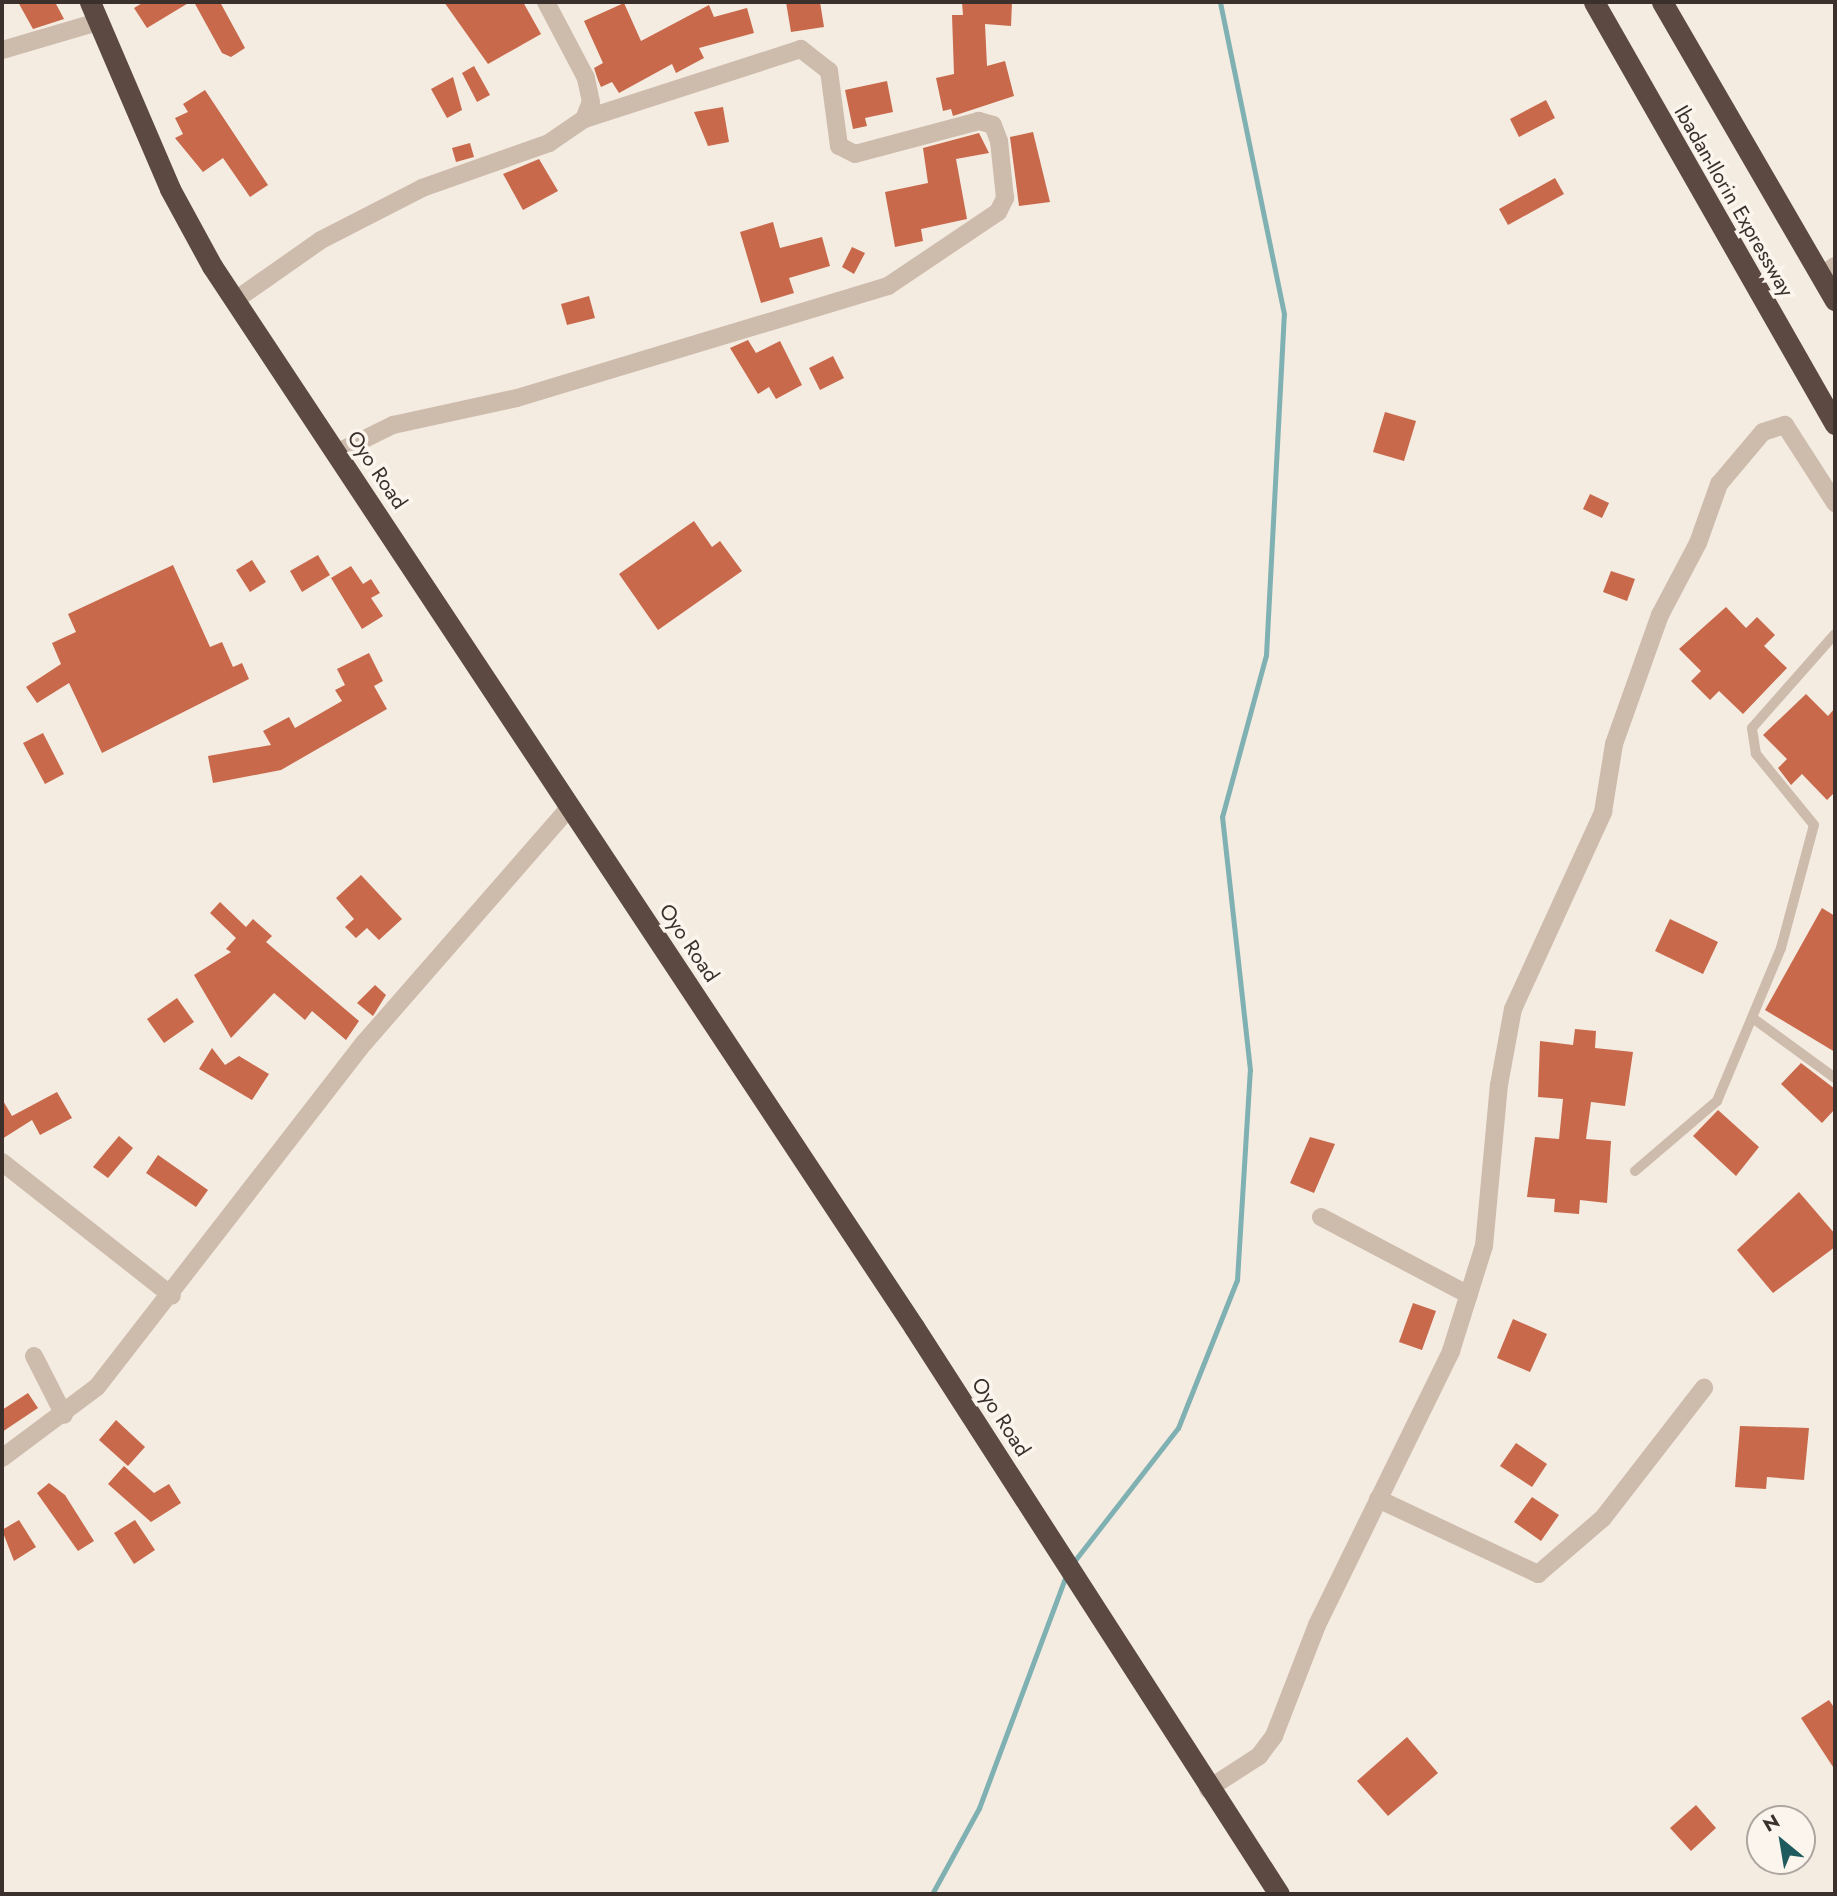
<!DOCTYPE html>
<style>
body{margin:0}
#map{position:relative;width:1837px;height:1896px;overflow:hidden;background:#f4ebe1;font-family:Jost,sans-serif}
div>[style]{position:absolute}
.stream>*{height:5px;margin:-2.5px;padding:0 2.5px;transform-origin:2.5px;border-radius:2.5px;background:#7fb0b2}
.building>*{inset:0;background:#c8694b}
.lane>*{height:10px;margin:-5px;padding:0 5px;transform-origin:5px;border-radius:5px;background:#cdbbac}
.street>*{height:18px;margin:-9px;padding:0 9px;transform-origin:9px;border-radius:9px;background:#cdbbac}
.highway>*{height:21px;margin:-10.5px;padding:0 10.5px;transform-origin:10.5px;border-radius:10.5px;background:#5c4a42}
span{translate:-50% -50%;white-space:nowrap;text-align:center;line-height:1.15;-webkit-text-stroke:7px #fbf5ee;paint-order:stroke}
.street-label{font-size:21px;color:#3b302b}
.frame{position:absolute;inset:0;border:4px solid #3b302b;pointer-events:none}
.north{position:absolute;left:1746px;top:1805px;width:70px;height:70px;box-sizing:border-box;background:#fbf5ee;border:2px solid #aea6a0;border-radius:50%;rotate:330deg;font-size:19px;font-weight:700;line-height:28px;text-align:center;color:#3b302b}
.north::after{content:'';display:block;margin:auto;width:24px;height:32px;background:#1f5a5e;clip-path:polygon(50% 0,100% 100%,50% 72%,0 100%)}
</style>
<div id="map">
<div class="stream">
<div style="left:1072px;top:1564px;width:172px;rotate:-52.1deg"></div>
<div style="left:1178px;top:1428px;width:159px;rotate:-68.3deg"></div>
<div style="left:1237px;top:1280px;width:210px;rotate:-86.5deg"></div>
<div style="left:1250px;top:1070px;width:255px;rotate:-96.3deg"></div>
<div style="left:1222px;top:817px;width:168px;rotate:-74.8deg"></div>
<div style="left:1266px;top:655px;width:341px;rotate:-87deg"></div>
<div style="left:1284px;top:314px;width:318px;rotate:-101.6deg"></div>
<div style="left:932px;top:1894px;width:98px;rotate:-61.3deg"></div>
<div style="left:979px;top:1808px;width:249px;rotate:-69.5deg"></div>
</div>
<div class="building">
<div style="clip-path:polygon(18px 2px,55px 2px,64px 19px,33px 29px)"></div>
<div style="clip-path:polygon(144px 2px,190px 2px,147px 28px,134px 8px)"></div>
<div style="clip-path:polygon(194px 2px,220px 2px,245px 48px,231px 57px,222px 53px)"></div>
<div style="clip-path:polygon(444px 2px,523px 2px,541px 34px,488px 64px)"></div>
<div style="clip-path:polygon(786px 2px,820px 2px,824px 27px,791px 32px)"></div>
<div style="clip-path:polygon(962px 2px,1012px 2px,1011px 26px,985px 24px,987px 66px,1005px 61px,1014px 96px,953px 116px,951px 109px,943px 111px,936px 78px,954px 74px,952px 15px,963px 15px)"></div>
<div style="clip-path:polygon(624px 3px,641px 41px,709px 5px,714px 17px,747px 8px,754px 33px,699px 48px,704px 58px,676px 73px,672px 64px,619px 93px,612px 82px,601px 87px,598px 80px,594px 68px,603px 63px,584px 21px)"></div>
<div style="clip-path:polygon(474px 66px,490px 95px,477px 102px,462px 73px)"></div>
<div style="clip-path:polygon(453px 77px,462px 110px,447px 118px,431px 89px)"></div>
<div style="clip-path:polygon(887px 81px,893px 112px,865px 118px,867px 126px,853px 129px,845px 90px)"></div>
<div style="clip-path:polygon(205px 90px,268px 185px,250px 197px,223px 158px,203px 172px,175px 138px,183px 134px,175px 118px,188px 112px,183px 104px)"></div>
<div style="clip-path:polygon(1546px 100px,1555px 118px,1519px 137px,1510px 119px)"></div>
<div style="clip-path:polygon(723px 107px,729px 142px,708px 146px,694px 112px)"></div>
<div style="clip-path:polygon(1033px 132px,1050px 202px,1019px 206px,1010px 137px)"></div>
<div style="clip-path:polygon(979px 133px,989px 153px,956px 159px,967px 219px,921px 229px,923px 241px,895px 247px,885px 192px,928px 183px,923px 148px)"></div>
<div style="clip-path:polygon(470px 143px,474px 157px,456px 162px,452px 148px)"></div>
<div style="clip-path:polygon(539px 159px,558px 191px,523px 210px,503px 174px)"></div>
<div style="clip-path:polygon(1555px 178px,1564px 194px,1508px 225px,1499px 209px)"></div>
<div style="clip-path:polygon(773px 222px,780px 248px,822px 237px,830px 266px,789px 278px,794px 293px,761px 303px,740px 232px)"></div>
<div style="clip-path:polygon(852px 247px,865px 253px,854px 274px,842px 267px)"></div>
<div style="clip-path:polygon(589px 296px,595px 318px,567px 325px,561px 304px)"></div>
<div style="clip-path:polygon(748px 340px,756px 353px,780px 341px,802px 385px,776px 399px,769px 387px,758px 394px,730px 348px)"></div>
<div style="clip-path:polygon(833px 356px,844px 378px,820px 390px,809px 368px)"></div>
<div style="clip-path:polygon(1385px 412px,1416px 421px,1404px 461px,1373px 452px)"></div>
<div style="clip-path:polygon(1590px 494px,1609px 503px,1602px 518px,1583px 509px)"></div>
<div style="clip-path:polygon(694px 521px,712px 547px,720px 541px,742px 571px,658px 630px,619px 574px)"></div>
<div style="clip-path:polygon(318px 555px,330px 575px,302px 592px,290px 571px)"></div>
<div style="clip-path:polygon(252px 560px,266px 582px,250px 592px,236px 570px)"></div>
<div style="clip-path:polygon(173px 565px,210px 647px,222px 642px,233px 667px,242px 663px,249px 679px,102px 753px,69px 683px,37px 703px,26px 687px,61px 664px,52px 643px,76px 632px,68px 614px)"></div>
<div style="clip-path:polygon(351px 566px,363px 584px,371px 579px,380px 593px,371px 598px,383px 616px,362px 629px,331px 578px)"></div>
<div style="clip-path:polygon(1611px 571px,1635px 579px,1627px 601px,1603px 592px)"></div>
<div style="clip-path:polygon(1726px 607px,1746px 628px,1757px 617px,1775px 635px,1764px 646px,1787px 668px,1743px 714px,1719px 691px,1710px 700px,1691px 681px,1701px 671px,1679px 649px)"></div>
<div style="clip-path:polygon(369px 653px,383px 681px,374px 686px,387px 709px,281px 770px,213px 783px,208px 756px,271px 745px,263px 731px,289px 717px,295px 728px,342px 701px,335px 690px,345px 685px,337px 669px)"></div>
<div style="clip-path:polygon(1806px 694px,1828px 716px,1835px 708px,1835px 792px,1827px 800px,1802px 774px,1791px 785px,1778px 768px,1787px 759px,1763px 735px)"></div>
<div style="clip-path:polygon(43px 733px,64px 774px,45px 784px,23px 743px)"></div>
<div style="clip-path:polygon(361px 875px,402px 919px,379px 940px,367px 928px,356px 938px,345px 927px,354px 919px,336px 898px)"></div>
<div style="clip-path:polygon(220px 902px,246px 927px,253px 919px,272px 936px,266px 942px,359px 1021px,346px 1040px,312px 1011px,305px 1020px,274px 993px,231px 1038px,194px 975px,231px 952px,226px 949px,236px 938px,210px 913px)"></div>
<div style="clip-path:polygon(1822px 908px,1835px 916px,1835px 1052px,1765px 1010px)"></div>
<div style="clip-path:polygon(1670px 919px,1718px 942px,1703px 974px,1655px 951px)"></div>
<div style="clip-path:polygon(375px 985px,386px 995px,373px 1016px,357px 1003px)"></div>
<div style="clip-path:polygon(177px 998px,194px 1022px,164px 1043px,147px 1019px)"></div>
<div style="clip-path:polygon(1575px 1029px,1596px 1031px,1595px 1048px,1633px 1052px,1625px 1106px,1591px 1102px,1586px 1139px,1611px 1141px,1607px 1203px,1580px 1200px,1579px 1214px,1554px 1212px,1555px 1199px,1527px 1197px,1535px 1137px,1559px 1139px,1563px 1099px,1538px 1097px,1540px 1041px,1573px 1045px)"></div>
<div style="clip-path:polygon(212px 1048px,225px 1065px,239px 1056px,269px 1074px,252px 1100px,199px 1069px)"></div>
<div style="clip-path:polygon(1801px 1063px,1835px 1089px,1835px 1109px,1822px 1123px,1781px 1084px)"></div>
<div style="clip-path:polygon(57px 1092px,72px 1118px,40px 1135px,32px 1120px,2px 1139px,2px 1099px,12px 1116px)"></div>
<div style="clip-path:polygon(1718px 1110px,1759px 1147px,1736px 1176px,1693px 1136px)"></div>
<div style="clip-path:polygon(119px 1136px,133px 1148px,108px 1178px,93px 1167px)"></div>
<div style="clip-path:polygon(1310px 1137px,1335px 1144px,1314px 1193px,1290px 1183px)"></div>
<div style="clip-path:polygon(158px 1155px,208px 1190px,196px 1207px,146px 1173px)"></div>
<div style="clip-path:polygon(1799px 1192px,1835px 1234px,1835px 1247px,1773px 1293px,1737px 1250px)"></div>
<div style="clip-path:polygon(1413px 1303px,1436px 1311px,1422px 1350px,1399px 1342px)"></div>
<div style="clip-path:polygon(1513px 1319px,1547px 1334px,1530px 1372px,1497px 1358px)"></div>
<div style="clip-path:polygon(28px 1393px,38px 1408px,2px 1432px,2px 1410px)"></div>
<div style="clip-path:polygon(116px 1420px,145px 1447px,128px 1466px,99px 1440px)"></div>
<div style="clip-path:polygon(1740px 1426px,1809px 1428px,1804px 1480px,1767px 1477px,1766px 1489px,1735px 1487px)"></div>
<div style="clip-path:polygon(1516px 1443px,1547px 1464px,1532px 1487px,1500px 1466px)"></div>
<div style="clip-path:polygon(124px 1466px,154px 1493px,169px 1484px,181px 1503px,151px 1522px,108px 1484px)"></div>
<div style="clip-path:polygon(49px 1483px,65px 1495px,94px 1541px,78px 1551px,37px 1493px)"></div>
<div style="clip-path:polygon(1532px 1497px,1559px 1515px,1541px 1541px,1514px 1522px)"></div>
<div style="clip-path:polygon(19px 1520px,36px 1547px,14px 1561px,2px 1530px)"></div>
<div style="clip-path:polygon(135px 1520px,155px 1550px,134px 1564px,114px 1533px)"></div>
<div style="clip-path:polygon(1829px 1700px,1835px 1709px,1835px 1770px,1801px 1718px)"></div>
<div style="clip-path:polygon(1407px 1737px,1438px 1773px,1388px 1816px,1357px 1781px)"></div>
<div style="clip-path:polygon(1696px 1805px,1716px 1828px,1691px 1851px,1670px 1828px)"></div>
</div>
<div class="lane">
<div style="left:1754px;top:1019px;width:100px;rotate:36.1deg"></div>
<div style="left:1635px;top:1171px;width:108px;rotate:-40.5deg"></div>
<div style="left:1717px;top:1101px;width:166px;rotate:-67.3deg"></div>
<div style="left:1781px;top:948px;width:127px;rotate:-75deg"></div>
<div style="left:1814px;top:825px;width:92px;rotate:-129.2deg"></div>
<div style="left:1756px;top:754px;width:26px;rotate:-99deg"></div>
<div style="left:1752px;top:728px;width:125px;rotate:-48.6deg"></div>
</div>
<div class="street">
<div style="left:2px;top:50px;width:100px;rotate:-16.3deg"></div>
<div style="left:1821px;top:276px;width:17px;rotate:-36deg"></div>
<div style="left:234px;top:301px;width:106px;rotate:-35deg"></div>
<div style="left:321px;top:240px;width:114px;rotate:-27.2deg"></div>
<div style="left:422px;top:188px;width:135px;rotate:-19.5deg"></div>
<div style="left:549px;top:143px;width:42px;rotate:-34.4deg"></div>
<div style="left:584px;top:119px;width:18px;rotate:-68deg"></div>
<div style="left:591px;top:102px;width:25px;rotate:-102deg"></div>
<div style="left:586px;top:78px;width:86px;rotate:-117.8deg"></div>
<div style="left:336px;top:453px;width:64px;rotate:-26.2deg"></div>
<div style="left:393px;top:425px;width:127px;rotate:-12.3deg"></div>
<div style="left:517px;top:398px;width:388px;rotate:-16.8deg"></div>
<div style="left:888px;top:286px;width:133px;rotate:-33.9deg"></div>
<div style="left:998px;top:212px;width:16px;rotate:-63deg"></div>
<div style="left:1005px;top:198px;width:57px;rotate:-96deg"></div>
<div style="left:999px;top:141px;width:17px;rotate:-111deg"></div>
<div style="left:993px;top:125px;width:15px;rotate:-164deg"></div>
<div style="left:979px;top:121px;width:128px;rotate:165.1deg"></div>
<div style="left:855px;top:154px;width:18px;rotate:-153deg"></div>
<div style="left:839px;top:146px;width:76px;rotate:-97.6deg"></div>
<div style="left:829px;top:71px;width:36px;rotate:-142deg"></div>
<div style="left:801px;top:49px;width:228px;rotate:162.1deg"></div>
<div style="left:2px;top:1162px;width:216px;rotate:38.2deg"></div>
<div style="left:1321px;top:1217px;width:167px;rotate:27.8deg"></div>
<div style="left:34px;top:1356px;width:66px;rotate:63deg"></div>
<div style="left:2px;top:1458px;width:119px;rotate:-36.8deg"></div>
<div style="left:97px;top:1387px;width:435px;rotate:-52.2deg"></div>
<div style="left:364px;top:1043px;width:313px;rotate:-48.9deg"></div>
<div style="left:1378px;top:1499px;width:177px;rotate:25.1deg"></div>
<div style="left:1538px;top:1574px;width:86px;rotate:-40.7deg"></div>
<div style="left:1603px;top:1518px;width:165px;rotate:-52.2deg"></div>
<div style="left:1208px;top:1789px;width:61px;rotate:-32.9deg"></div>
<div style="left:1259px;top:1756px;width:25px;rotate:-53deg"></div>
<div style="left:1274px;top:1736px;width:119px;rotate:-68.8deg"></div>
<div style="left:1317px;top:1625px;width:305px;rotate:-63.9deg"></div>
<div style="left:1451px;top:1351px;width:110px;rotate:-72.6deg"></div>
<div style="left:1484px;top:1246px;width:162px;rotate:-84.7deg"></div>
<div style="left:1499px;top:1085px;width:77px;rotate:-79.6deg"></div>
<div style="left:1513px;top:1009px;width:217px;rotate:-65.4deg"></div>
<div style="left:1603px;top:812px;width:69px;rotate:-80.8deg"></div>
<div style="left:1614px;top:744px;width:137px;rotate:-70.4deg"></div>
<div style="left:1660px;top:615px;width:81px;rotate:-62.2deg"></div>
<div style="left:1698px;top:543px;width:63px;rotate:-70.4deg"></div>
<div style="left:1719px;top:484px;width:68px;rotate:-49.8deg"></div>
<div style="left:1763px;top:432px;width:23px;rotate:-18deg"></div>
<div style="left:1785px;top:425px;width:93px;rotate:57.3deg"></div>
</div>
<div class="highway">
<div style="left:90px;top:2px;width:203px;rotate:66.8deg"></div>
<div style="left:170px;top:189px;width:88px;rotate:61.4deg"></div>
<div style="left:212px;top:266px;width:1272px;rotate:56.51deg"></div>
<div style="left:914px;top:1327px;width:674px;rotate:57.23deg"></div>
<div style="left:1594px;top:2px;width:486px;rotate:60.3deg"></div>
<div style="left:1662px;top:2px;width:345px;rotate:59.9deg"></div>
</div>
<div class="street-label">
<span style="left:1734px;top:201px;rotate:60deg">Ibadan-Ilorin Expressway</span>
<span style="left:377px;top:470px;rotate:56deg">Oyo Road</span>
<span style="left:689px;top:943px;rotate:56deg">Oyo Road</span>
<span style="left:1001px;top:1417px;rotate:57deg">Oyo Road</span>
</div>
<div class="frame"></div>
<div class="north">N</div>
</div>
